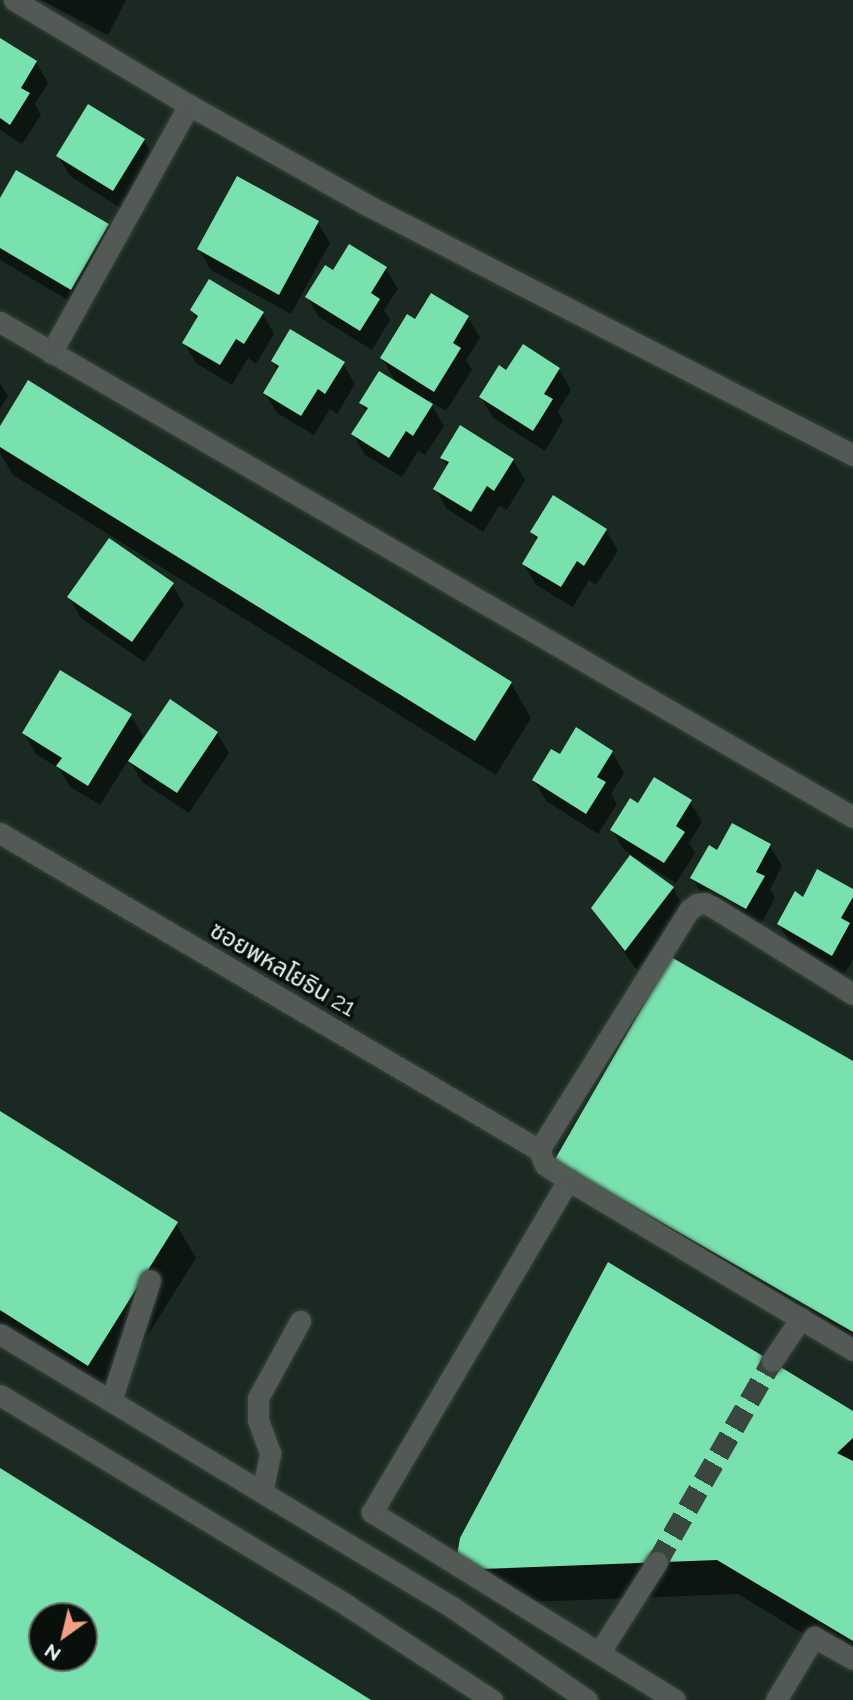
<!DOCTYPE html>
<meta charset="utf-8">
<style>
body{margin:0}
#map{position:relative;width:853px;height:1700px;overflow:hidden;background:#1a2921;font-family:Raleway,"Noto Sans Thai",sans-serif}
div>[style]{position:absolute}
.shadow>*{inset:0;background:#0007}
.building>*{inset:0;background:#79e1ad}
.minor-tunnel>*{height:21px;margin-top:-10.5px;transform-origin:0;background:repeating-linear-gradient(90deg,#394740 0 21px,transparent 0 31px)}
.roads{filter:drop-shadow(0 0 2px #37453e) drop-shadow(0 0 2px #37453e)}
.minor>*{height:21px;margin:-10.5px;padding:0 10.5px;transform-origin:10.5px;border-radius:10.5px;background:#535a56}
span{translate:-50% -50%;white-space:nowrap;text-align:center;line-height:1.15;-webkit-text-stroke:7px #09100c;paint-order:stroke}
.street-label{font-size:24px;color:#e9f2ed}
.north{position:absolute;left:28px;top:1602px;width:70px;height:70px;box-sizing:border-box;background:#09100c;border:2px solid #636a66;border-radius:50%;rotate:214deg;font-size:19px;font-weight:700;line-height:28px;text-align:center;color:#e9f2ed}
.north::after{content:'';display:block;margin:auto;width:24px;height:32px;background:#f39f84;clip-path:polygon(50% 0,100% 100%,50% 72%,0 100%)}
</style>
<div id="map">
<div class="shadow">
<div style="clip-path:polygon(41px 0,126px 0,108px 35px)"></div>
<div style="clip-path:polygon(0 40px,36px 62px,48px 83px,35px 104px,41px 115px,22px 144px,0 130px)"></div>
<div style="clip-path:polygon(144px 141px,156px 161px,125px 211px,70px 176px,58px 156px)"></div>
<div style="clip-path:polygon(0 201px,108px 226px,120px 246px,83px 309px,0 260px)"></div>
<div style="clip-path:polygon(318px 223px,330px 243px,291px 314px,211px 270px,199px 249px)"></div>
<div style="clip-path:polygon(350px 246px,386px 269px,398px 289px,384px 310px,390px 320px,372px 350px,319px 317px,307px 297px,334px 272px)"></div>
<div style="clip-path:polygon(192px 310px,263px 314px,274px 334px,256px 364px,248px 358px,232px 385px,196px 363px,184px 343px,197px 321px)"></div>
<div style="clip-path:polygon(468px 317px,480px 338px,466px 360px,472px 370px,446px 411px,429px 401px,444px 426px,425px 455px,418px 451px,402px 477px,365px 455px,353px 434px,367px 413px,361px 403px,397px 384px,382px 358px,416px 321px)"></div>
<div style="clip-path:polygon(273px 361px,343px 364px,355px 384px,337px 414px,330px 409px,314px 435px,277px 413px,265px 393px,278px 371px)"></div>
<div style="clip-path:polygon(559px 369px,571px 390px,558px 411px,563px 421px,545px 451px,493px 418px,481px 397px,507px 373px)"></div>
<div style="clip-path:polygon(0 383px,8px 396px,0 409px)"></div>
<div style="clip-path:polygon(0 429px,511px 683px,531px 718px,496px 775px,13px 475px,0 453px)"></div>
<div style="clip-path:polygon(442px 458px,513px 460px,525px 480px,507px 510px,499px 506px,483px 532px,447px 509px,435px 489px,448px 467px)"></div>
<div style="clip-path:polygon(606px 530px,618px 551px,596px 585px,589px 580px,573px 607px,536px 585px,524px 564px,538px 542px,532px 532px)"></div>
<div style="clip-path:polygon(172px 584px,184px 605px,144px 662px,81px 618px,69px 597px)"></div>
<div style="clip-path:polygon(131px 716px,143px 736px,138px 744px,141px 746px,217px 733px,229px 753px,189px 813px,142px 782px,129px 759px,100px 805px,70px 787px,60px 769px,36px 754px,24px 733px)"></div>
<div style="clip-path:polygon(612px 752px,624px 773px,611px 794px,617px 804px,598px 834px,546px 801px,534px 780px,560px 756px)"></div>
<div style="clip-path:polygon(690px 801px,702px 822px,689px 843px,695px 853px,676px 883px,634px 857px,633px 859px,673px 888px,684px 909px,637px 970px,593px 909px,632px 855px,624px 850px,612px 830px,638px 805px)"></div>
<div style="clip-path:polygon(770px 846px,782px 866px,770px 889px,775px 898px,758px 929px,704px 899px,693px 878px,718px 852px)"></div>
<div style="clip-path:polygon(853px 891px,853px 959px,844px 975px,791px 945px,779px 924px)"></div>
<div style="clip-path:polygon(853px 1063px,853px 1354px,556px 1161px)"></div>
<div style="clip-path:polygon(0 1113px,176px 1224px,196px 1258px,108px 1399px,0 1331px)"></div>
<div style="clip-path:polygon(853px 1413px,853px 1664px,738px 1594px,502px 1603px,462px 1539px)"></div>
</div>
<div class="building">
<div style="clip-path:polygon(0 38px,37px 61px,21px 88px,30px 93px,10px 125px,0 118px)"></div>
<div style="clip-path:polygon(88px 104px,145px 139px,113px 191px,56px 156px)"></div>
<div style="clip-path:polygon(16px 170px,109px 224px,71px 290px,0 248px,0 198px)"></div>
<div style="clip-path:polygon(237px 176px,319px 221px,279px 295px,197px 249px)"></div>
<div style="clip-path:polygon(349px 244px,387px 267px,371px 293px,380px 299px,360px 331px,305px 297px,325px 265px,333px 270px)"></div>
<div style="clip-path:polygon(209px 279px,264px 312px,244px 344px,236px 339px,220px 365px,182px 343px,198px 316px,190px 310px)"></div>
<div style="clip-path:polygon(431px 293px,469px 316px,453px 343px,461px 348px,434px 392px,380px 358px,407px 314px,415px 319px)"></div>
<div style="clip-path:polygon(290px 329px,345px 362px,325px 394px,318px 389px,301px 416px,263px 393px,279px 366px,271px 361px)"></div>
<div style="clip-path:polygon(523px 344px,560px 368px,544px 394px,553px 399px,533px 431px,479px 397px,499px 365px,506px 370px)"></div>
<div style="clip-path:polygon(379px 371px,433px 404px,413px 436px,406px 431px,389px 458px,351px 434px,368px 408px,359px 403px)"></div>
<div style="clip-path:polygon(28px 380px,512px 682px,475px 741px,0 447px,0 426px)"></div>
<div style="clip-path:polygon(460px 425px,514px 459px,494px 491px,487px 486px,471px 512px,433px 489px,449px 462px,440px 458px)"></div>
<div style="clip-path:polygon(553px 495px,607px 529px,584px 566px,577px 561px,561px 587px,522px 564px,538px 537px,530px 532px)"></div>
<div style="clip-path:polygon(109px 538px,174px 583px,132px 642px,67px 597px)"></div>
<div style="clip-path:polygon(60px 670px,132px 714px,88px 786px,56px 766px,62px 758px,22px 733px)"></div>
<div style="clip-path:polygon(170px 699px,218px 732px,177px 793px,128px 761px)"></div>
<div style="clip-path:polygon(576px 727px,613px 751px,597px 777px,606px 782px,586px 814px,532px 780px,551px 749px,560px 754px)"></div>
<div style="clip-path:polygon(654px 777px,692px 800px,676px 826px,685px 832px,664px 863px,610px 830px,630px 798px,638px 803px)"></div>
<div style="clip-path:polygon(732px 823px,771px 844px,756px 872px,765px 876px,746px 909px,690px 878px,709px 845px,717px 850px)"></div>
<div style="clip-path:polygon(630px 855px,674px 887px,625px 951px,591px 908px)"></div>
<div style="clip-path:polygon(817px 869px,853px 889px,853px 897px,841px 918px,850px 923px,832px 956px,777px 924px,795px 891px,803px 897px)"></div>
<div style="clip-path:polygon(671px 957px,853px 1061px,853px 1332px,554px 1161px)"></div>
<div style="clip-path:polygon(0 1111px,178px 1222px,88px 1366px,0 1310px)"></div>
<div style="clip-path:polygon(608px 1262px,853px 1411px,853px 1438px,837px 1453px,853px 1461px,853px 1641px,717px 1560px,481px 1569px,457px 1556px,460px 1538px)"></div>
<div style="clip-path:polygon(evenodd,0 1468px,371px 1700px,0 1700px,0 1468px,42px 1616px,84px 1616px,84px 1658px,42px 1658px,42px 1616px)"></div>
</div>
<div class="minor-tunnel">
<div style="left:657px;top:1562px;width:232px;rotate:-60.2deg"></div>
</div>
<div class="roads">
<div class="minor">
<div style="left:14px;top:0;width:204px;rotate:31deg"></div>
<div style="left:189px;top:105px;width:204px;rotate:29.3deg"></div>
<div style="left:367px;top:205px;width:547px;rotate:27.22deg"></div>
<div style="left:0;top:322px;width:986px;rotate:30.13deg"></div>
<div style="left:51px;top:353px;width:284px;rotate:-60.9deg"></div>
<div style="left:0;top:833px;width:625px;rotate:30.46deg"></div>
<div style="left:568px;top:1180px;width:27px;rotate:-147deg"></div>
<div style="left:545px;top:1165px;width:16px;rotate:-112deg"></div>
<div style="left:539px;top:1150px;width:283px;rotate:-58deg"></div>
<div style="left:689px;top:910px;width:10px;rotate:-37deg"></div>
<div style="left:697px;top:904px;width:8px;rotate:-7deg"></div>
<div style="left:705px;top:903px;width:9px;rotate:27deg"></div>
<div style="left:713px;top:907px;width:165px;rotate:31.9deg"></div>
<div style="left:0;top:1334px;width:528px;rotate:31.13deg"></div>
<div style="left:452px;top:1607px;width:164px;rotate:34.6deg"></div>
<div style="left:772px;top:1361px;width:52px;rotate:-56deg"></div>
<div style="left:0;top:1395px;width:407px;rotate:31.2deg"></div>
<div style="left:348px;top:1606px;width:172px;rotate:33.1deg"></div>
<div style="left:111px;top:1401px;width:127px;rotate:-72.1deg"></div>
<div style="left:262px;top:1492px;width:40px;rotate:-78deg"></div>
<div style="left:270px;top:1453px;width:35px;rotate:-110deg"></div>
<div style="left:258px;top:1420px;width:22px;rotate:-90deg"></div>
<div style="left:258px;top:1398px;width:88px;rotate:-61.4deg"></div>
<div style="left:599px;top:1653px;width:108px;rotate:-57.5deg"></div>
<div style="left:675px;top:1700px;width:357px;rotate:-148.2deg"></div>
<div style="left:372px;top:1512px;width:386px;rotate:-59.4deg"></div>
<div style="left:568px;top:1180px;width:332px;rotate:30.8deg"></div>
<div style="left:776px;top:1700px;width:74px;rotate:-58.9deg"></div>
<div style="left:814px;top:1637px;width:45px;rotate:29.4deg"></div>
</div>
</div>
<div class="street-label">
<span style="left:283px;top:969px;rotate:30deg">ซอยพหลโยธิน 21</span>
</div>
<div class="north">N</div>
</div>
